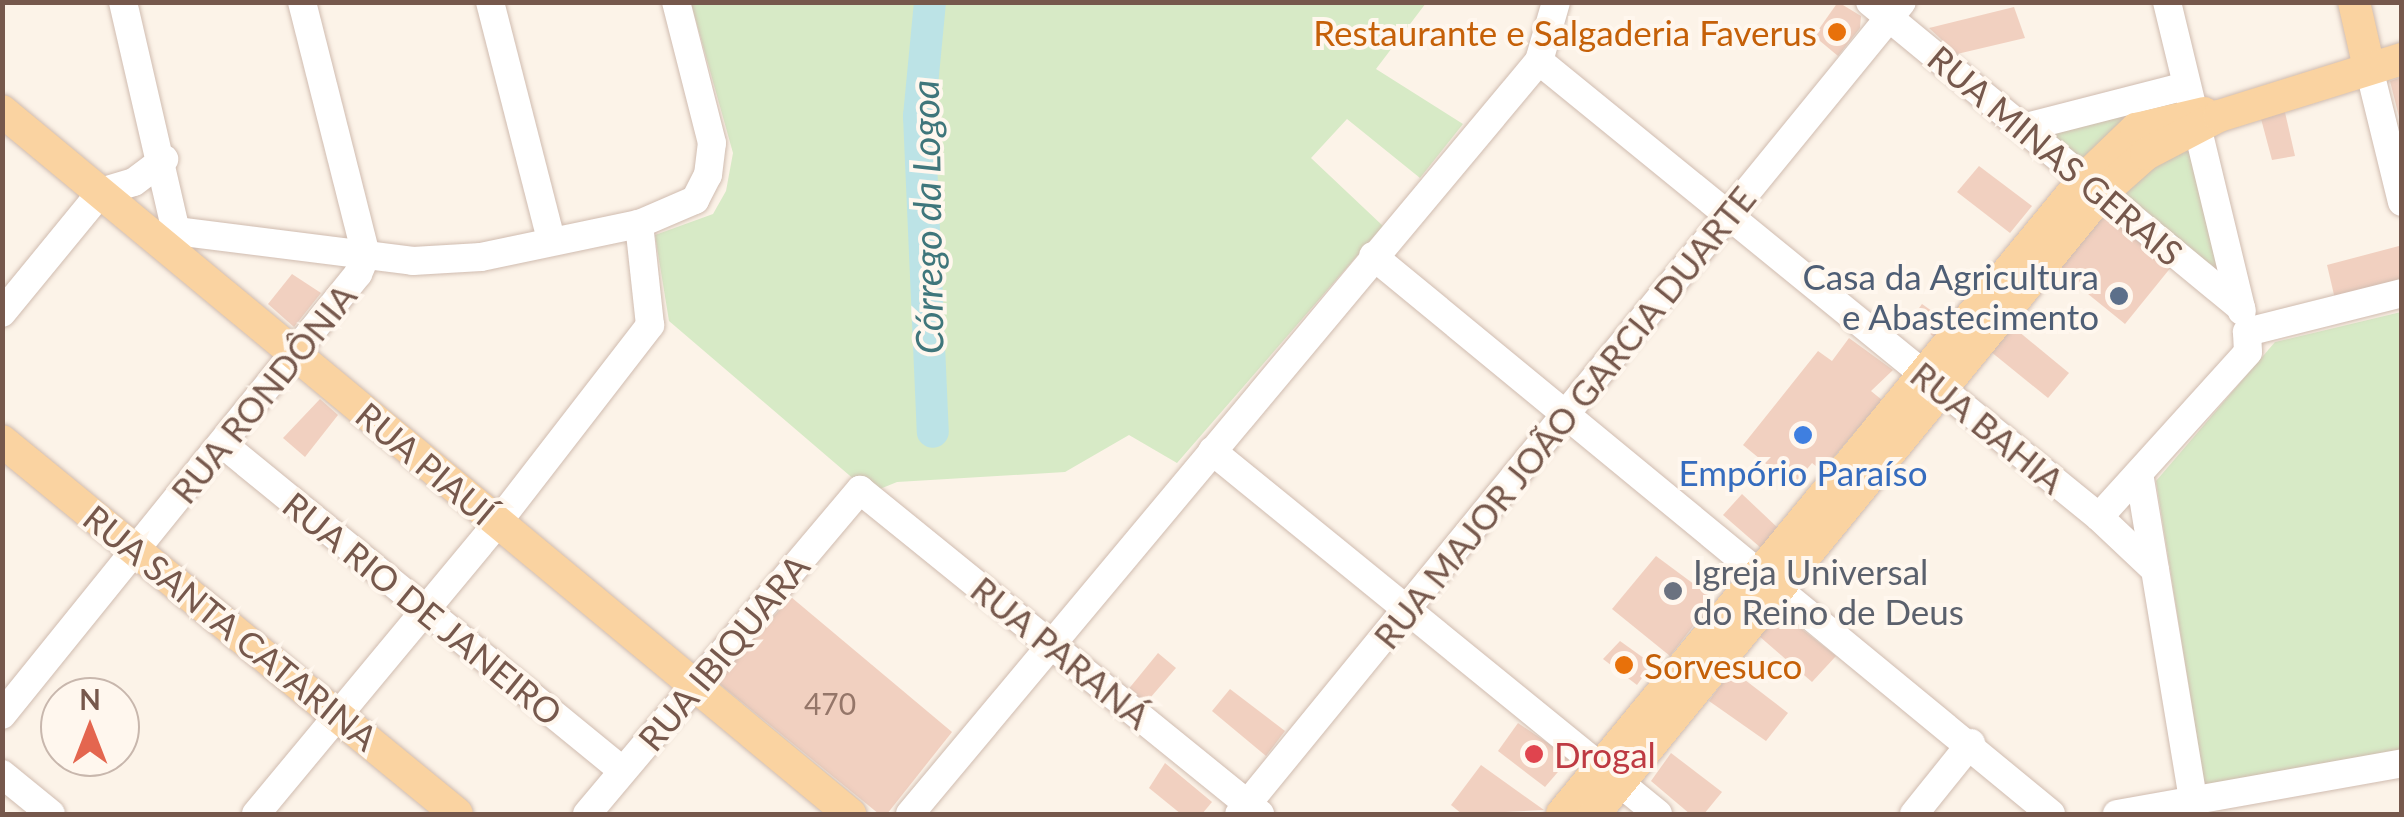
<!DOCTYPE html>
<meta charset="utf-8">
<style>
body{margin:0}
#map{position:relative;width:2404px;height:817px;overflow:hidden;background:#fcf3e8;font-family:Lato,sans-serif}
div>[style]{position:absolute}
.green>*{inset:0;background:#d7eac6}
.river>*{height:32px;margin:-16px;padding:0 16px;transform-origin:16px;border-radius:16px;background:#bce3e6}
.building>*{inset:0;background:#f1d0c0}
.roads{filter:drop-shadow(0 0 2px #d0bcb0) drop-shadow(0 0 2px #d0bcb0)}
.minor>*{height:28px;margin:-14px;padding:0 14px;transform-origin:14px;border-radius:14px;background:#fff}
.major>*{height:32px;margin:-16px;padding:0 16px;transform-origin:16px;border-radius:16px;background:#fad3a1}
.dots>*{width:28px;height:28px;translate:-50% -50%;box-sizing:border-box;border:5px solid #fff7ee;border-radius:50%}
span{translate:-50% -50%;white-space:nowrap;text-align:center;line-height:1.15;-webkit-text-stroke:8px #fff7ee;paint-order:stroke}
.number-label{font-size:30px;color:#957669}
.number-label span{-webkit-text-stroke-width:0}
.food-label{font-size:35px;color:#c56008}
.right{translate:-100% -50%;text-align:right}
.left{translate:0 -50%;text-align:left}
.street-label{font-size:35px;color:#76584c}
.service-label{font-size:35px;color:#4e5e75}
.shop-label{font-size:35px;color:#366cbe}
.worship-label{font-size:35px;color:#5b616d}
.health-label{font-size:35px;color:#be3a42}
.water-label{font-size:38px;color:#3f767b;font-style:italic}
.frame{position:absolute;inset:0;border:5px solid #76584c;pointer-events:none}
.north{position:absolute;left:40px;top:677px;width:100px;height:100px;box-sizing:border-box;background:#fff7ee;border:2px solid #c8b7ad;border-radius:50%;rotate:0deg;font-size:28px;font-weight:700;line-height:40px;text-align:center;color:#76584c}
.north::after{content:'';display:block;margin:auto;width:35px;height:45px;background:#e4664f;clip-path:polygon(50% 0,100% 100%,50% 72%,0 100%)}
</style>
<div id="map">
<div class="green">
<div style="clip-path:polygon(691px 3px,1426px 3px,1376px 69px,1463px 124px,1420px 178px,1347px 119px,1311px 158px,1383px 226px,1177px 463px,1129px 435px,1065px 472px,897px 482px,870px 493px,669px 321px,655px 235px,713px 214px,726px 191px,733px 153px)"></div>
<div style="clip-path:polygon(2175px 101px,2179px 111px,2085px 169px,2053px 134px)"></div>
<div style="clip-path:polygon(2190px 137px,2220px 274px,2120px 192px)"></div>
<div style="clip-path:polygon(2401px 312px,2401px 753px,2205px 787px,2156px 481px,2275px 342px)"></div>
</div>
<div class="river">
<div style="left:930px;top:2px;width:115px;rotate:95.5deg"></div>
<div style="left:919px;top:116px;width:316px;rotate:87.5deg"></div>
</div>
<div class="building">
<div style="clip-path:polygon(1838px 2px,1861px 16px,1860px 28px,1838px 56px,1814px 36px)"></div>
<div style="clip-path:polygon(2014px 7px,2025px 38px,1957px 54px,1929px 28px)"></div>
<div style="clip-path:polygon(2402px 77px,2402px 121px,2400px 121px,2390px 81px)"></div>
<div style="clip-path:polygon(2284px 108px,2295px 156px,2272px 160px,2260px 115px)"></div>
<div style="clip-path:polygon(1979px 166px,2032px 206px,2010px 233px,1957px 192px)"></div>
<div style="clip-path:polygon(2102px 213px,2172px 266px,2125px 324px,2056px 268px)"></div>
<div style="clip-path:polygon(2399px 246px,2402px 283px,2335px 299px,2327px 265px)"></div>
<div style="clip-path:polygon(292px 274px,321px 293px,294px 327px,268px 304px)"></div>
<div style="clip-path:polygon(1922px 304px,1946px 321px,1934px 337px,1911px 319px)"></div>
<div style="clip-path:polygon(2012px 326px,2069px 373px,2048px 398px,1990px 351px)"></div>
<div style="clip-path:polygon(1849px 338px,1893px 370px,1871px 391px,1882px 400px,1822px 471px,1812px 463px,1793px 486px,1743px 445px,1818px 351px,1832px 361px)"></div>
<div style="clip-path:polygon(320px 399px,338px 415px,305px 457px,283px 438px)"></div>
<div style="clip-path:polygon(1742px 494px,1778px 528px,1761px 548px,1723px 515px)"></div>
<div style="clip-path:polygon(1656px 556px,1714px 599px,1670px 656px,1612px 609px)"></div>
<div style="clip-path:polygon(791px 597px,952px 732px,887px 814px,879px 814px,716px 681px)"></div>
<div style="clip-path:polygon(1779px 611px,1836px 656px,1812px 682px,1759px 636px)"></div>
<div style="clip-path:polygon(1620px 641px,1652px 664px,1637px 685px,1603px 659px)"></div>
<div style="clip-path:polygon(1158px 653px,1176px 668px,1144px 705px,1127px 691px)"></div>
<div style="clip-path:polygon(1732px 670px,1788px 713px,1766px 741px,1709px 701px)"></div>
<div style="clip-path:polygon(1230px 689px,1285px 731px,1266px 756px,1212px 711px)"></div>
<div style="clip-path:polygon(1518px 723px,1570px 758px,1545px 787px,1498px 751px)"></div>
<div style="clip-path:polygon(1671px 753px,1722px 792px,1704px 814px,1690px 814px,1651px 781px)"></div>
<div style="clip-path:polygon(1165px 763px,1212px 802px,1202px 814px,1181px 814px,1149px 788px)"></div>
<div style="clip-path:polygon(1481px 765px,1544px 810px,1462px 814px,1451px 805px)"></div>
</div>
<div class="roads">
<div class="minor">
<div style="left:123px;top:2px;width:235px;rotate:77deg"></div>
<div style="left:176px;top:231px;width:18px;rotate:131deg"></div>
<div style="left:490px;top:2px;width:245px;rotate:75.6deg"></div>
<div style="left:1870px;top:2px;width:481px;rotate:39.5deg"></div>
<div style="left:2167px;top:2px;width:318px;rotate:76.4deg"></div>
<div style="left:1539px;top:61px;width:722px;rotate:39.16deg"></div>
<div style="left:2099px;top:517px;width:77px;rotate:43.4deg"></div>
<div style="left:2369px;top:68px;width:138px;rotate:76.2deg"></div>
<div style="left:2026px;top:127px;width:165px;rotate:-14.4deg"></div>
<div style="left:176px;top:231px;width:239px;rotate:7.2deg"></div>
<div style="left:413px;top:261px;width:68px;rotate:-3.4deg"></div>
<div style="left:481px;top:257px;width:161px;rotate:-11.8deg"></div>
<div style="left:639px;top:224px;width:61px;rotate:-23.2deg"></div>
<div style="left:695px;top:200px;width:28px;rotate:-63deg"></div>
<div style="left:708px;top:175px;width:32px;rotate:-83deg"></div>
<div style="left:712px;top:143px;width:146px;rotate:-104.3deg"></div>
<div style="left:1373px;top:256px;width:878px;rotate:39.45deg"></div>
<div style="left:2px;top:313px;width:156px;rotate:-50.7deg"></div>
<div style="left:101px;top:192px;width:34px;rotate:-17deg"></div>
<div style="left:134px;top:182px;width:38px;rotate:-37deg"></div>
<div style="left:224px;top:445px;width:515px;rotate:39.25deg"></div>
<div style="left:1212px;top:451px;width:575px;rotate:39.14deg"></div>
<div style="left:2140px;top:479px;width:325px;rotate:80.6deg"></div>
<div style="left:2099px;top:517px;width:222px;rotate:-47.9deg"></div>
<div style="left:2248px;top:352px;width:20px;rotate:-93deg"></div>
<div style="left:2247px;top:332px;width:160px;rotate:-14.1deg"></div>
<div style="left:2px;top:715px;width:567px;rotate:-51.09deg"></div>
<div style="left:358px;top:274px;width:21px;rotate:-67deg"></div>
<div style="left:366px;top:255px;width:261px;rotate:-104.2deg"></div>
<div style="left:2px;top:774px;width:63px;rotate:39.2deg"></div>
<div style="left:256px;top:814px;width:379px;rotate:-50.3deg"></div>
<div style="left:498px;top:522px;width:249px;rotate:-52.3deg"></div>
<div style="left:650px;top:325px;width:102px;rotate:-96.2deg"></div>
<div style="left:587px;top:814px;width:424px;rotate:-49.9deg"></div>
<div style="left:860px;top:490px;width:515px;rotate:39.01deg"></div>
<div style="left:910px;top:814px;width:981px;rotate:-50.13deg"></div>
<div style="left:1539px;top:61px;width:61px;rotate:-73.9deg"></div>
<div style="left:1239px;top:814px;width:1048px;rotate:-50.77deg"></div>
<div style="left:1914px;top:814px;width:91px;rotate:-51.2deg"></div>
<div style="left:2117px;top:814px;width:290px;rotate:-10.1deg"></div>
</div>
<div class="major">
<div style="left:2354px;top:2px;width:68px;rotate:77.2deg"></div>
<div style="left:2px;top:111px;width:1102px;rotate:39.66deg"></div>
<div style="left:2px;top:441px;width:588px;rotate:39.34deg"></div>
<div style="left:1562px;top:814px;width:823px;rotate:-50.57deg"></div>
<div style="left:2085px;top:178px;width:71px;rotate:-43.9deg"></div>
<div style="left:2136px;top:129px;width:70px;rotate:-13.2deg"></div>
<div style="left:1594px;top:814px;width:802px;rotate:-50.72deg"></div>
<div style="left:2102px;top:193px;width:59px;rotate:-41.6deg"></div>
<div style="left:2146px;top:154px;width:82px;rotate:-27.5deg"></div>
<div style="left:2219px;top:116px;width:192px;rotate:-17.3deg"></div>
</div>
</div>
<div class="dots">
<div style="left:1837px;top:32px;background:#e8710a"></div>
<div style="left:2119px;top:296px;background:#5c6f8a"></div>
<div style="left:1803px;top:435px;background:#3f7fe0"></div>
<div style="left:1673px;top:591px;background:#6b7280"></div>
<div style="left:1624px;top:665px;background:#e8710a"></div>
<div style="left:1534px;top:754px;background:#e0444e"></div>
</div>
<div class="number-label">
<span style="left:830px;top:703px">470</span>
</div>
<div class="food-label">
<span class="right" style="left:1817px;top:32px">Restaurante e Salgaderia Faverus</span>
<span class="left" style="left:1644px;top:665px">Sorvesuco</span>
</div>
<div class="street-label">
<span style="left:2056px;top:155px;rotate:40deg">RUA MINAS GERAIS</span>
<span style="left:263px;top:393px;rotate:-51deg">RUA RONDÔNIA</span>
<span style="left:1564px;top:417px;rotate:-51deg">RUA MAJOR JOÃO GARCIA DUARTE</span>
<span style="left:1988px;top:427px;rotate:39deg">RUA BAHIA</span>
<span style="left:426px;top:463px;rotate:40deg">RUA PIAUÍ</span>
<span style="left:423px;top:608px;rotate:39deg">RUA RIO DE JANEIRO</span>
<span style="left:231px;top:627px;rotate:39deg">RUA SANTA CATARINA</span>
<span style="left:723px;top:652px;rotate:-50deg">RUA IBIQUARA</span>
<span style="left:1061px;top:652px;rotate:39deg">RUA PARANÁ</span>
</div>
<div class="service-label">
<span class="right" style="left:2099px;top:296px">Casa da Agricultura<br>e Abastecimento</span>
</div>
<div class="shop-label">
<span style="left:1803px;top:472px">Empório Paraíso</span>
</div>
<div class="worship-label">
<span class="left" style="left:1693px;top:591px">Igreja Universal<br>do Reino de Deus</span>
</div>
<div class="health-label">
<span class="left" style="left:1554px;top:754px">Drogal</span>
</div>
<div class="water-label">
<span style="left:927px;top:217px;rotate:-91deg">Córrego da Logoa</span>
</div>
<div class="frame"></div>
<div class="north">N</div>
</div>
